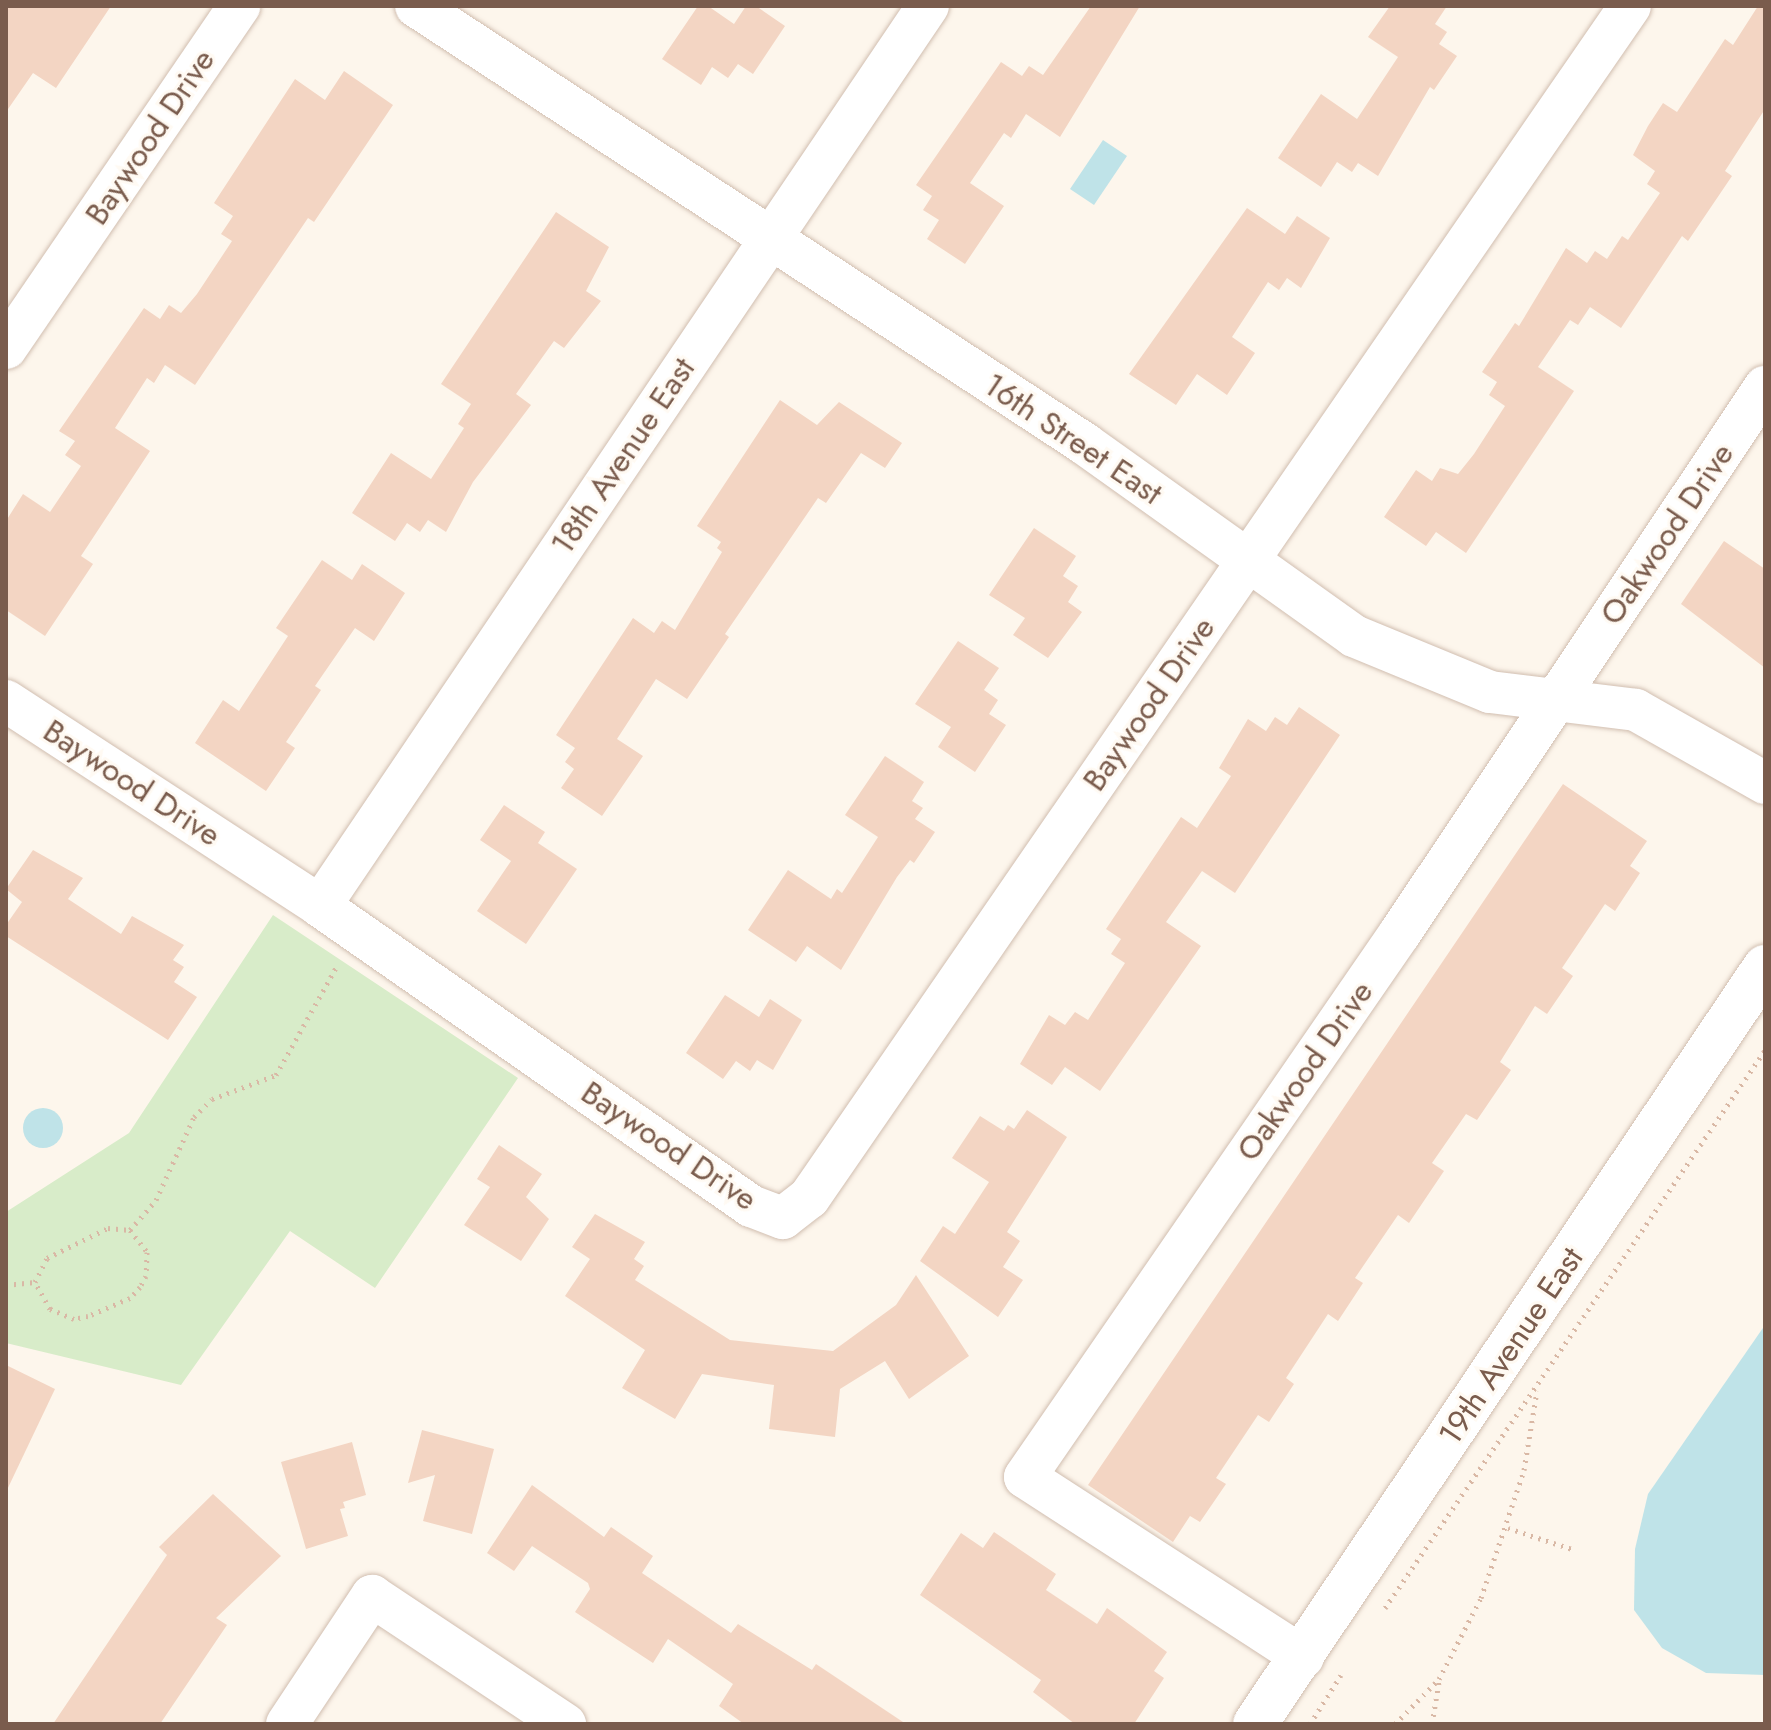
<!DOCTYPE html>
<style>
body{margin:0}
#map{position:relative;width:1771px;height:1730px;overflow:hidden;background:#fdf6ec;font-family:Jost,sans-serif}
div>[style]{position:absolute}
.green>*{inset:0;background:#d8ecc9}
.water>*{inset:0;background:#bfe3e8}
.round{border-radius:50%}
.building>*{inset:0;background:#f3d5c3}
.path>*{height:5px;margin-top:-2.5px;transform-origin:0;background:repeating-linear-gradient(90deg,#d9b8a5 0 2px,transparent 0 8px)}
.roads{filter:drop-shadow(0 0 2px #d1beb0) drop-shadow(0 0 2px #d1beb0)}
.street>*{height:42px;margin:-21px;padding:0 21px;transform-origin:21px;border-radius:21px;background:#fff}
.secondary>*{height:44px;margin:-22px;padding:0 22px;transform-origin:22px;border-radius:22px;background:#fff}
span{translate:-50% -50%;white-space:nowrap;text-align:center;line-height:1.15;-webkit-text-stroke:6px #fffaf3;paint-order:stroke}
.street-label{font-size:32px;color:#7a5c4d}
.frame{position:absolute;inset:0;border:8px solid #7a5c4d;pointer-events:none}
</style>
<div id="map">
<div class="green">
<div style="clip-path:polygon(273px 915px,518px 1078px,375px 1288px,290px 1231px,181px 1385px,6px 1343px,6px 1212px,129px 1133px)"></div>
</div>
<div class="water">
<div style="clip-path:polygon(1103px 140px,1127px 156px,1094px 205px,1070px 189px)"></div>
<div class="round" style="left:23px;top:1108px;width:40px;height:40px"></div>
<div style="clip-path:polygon(1765px 1325px,1765px 1675px,1706px 1673px,1662px 1648px,1634px 1610px,1635px 1549px,1648px 1494px)"></div>
</div>
<div class="building">
<div style="clip-path:polygon(6px 6px,111px 6px,56px 88px,33px 73px,6px 112px)"></div>
<div style="clip-path:polygon(698px 6px,708px 6px,734px 24px,746px 6px,756px 6px,785px 26px,753px 74px,738px 64px,728px 78px,712px 67px,701px 85px,662px 59px)"></div>
<div style="clip-path:polygon(1091px 6px,1140px 6px,1060px 137px,1026px 114px,1011px 138px,1004px 133px,970px 183px,1004px 206px,965px 264px,927px 239px,939px 220px,923px 210px,932px 196px,916px 185px,1001px 62px,1022px 76px,1029px 66px,1043px 75px)"></div>
<div style="clip-path:polygon(1390px 6px,1447px 6px,1435px 24px,1447px 32px,1439px 44px,1457px 56px,1434px 90px,1430px 87px,1378px 176px,1358px 163px,1352px 172px,1337px 162px,1321px 187px,1278px 158px,1321px 94px,1357px 119px,1398px 57px,1368px 37px)"></div>
<div style="clip-path:polygon(1758px 6px,1765px 6px,1765px 109px,1725px 171px,1732px 176px,1688px 241px,1682px 236px,1621px 328px,1590px 307px,1578px 325px,1570px 320px,1538px 367px,1574px 391px,1466px 553px,1436px 532px,1426px 546px,1384px 517px,1416px 470px,1432px 481px,1440px 468px,1458px 474px,1474px 454px,1505px 406px,1489px 395px,1497px 382px,1482px 372px,1515px 323px,1519px 326px,1566px 248px,1587px 263px,1595px 251px,1607px 259px,1622px 236px,1628px 240px,1660px 193px,1647px 184px,1655px 171px,1633px 155px,1648px 126px,1663px 103px,1677px 112px,1725px 39px,1733px 45px)"></div>
<div style="clip-path:polygon(344px 71px,393px 105px,314px 222px,308px 218px,195px 385px,165px 365px,154px 383px,147px 378px,115px 428px,150px 451px,81px 556px,93px 564px,45px 636px,6px 610px,6px 521px,23px 494px,50px 512px,81px 466px,65px 455px,75px 441px,59px 431px,144px 308px,160px 319px,169px 305px,181px 313px,197px 294px,232px 241px,221px 234px,233px 216px,214px 203px,295px 79px,325px 100px)"></div>
<div style="clip-path:polygon(1247px 208px,1285px 234px,1297px 216px,1330px 238px,1301px 288px,1287px 278px,1279px 290px,1268px 282px,1232px 337px,1255px 353px,1227px 395px,1197px 374px,1176px 405px,1129px 374px)"></div>
<div style="clip-path:polygon(556px 212px,609px 247px,586px 291px,601px 301px,564px 348px,554px 341px,516px 394px,531px 405px,473px 482px,446px 532px,428px 520px,420px 532px,407px 523px,395px 541px,352px 513px,391px 453px,431px 479px,464px 428px,458px 424px,471px 404px,441px 384px)"></div>
<div style="clip-path:polygon(780px 400px,817px 425px,839px 402px,902px 443px,885px 468px,861px 453px,826px 503px,818px 498px,725px 634px,729px 637px,687px 699px,656px 679px,617px 739px,643px 756px,602px 816px,561px 788px,574px 769px,565px 762px,575px 748px,556px 735px,633px 618px,654px 633px,662px 621px,675px 630px,722px 552px,717px 548px,721px 542px,697px 526px)"></div>
<div style="clip-path:polygon(1034px 528px,1076px 556px,1063px 576px,1078px 586px,1068px 602px,1082px 612px,1048px 658px,1013px 635px,1025px 618px,989px 595px)"></div>
<div style="clip-path:polygon(1724px 541px,1765px 569px,1765px 668px,1681px 604px)"></div>
<div style="clip-path:polygon(322px 560px,352px 580px,362px 564px,405px 593px,374px 641px,355px 628px,315px 686px,321px 690px,286px 742px,295px 748px,266px 791px,195px 743px,223px 700px,239px 711px,288px 636px,276px 628px)"></div>
<div style="clip-path:polygon(958px 641px,999px 668px,984px 690px,998px 700px,989px 714px,1006px 725px,975px 772px,938px 747px,951px 727px,915px 704px)"></div>
<div style="clip-path:polygon(1299px 707px,1340px 735px,1235px 893px,1202px 871px,1166px 922px,1201px 946px,1100px 1091px,1065px 1067px,1052px 1085px,1020px 1064px,1049px 1015px,1065px 1025px,1075px 1012px,1088px 1020px,1125px 963px,1111px 954px,1121px 939px,1106px 929px,1181px 817px,1197px 828px,1231px 776px,1219px 768px,1248px 719px,1266px 731px,1275px 717px,1287px 725px)"></div>
<div style="clip-path:polygon(885px 756px,924px 782px,912px 801px,923px 808px,915px 819px,935px 832px,914px 863px,910px 860px,897px 877px,841px 970px,807px 946px,796px 962px,748px 930px,788px 870px,831px 899px,837px 889px,842px 893px,878px 837px,845px 815px)"></div>
<div style="clip-path:polygon(1563px 784px,1647px 841px,1630px 866px,1640px 873px,1615px 911px,1605px 904px,1562px 968px,1573px 976px,1547px 1014px,1535px 1006px,1500px 1062px,1511px 1070px,1477px 1120px,1466px 1114px,1432px 1163px,1444px 1171px,1409px 1223px,1398px 1215px,1355px 1278px,1363px 1283px,1338px 1321px,1328px 1314px,1286px 1378px,1294px 1384px,1269px 1422px,1258px 1415px,1216px 1478px,1226px 1484px,1200px 1522px,1190px 1516px,1173px 1542px,1088px 1485px)"></div>
<div style="clip-path:polygon(504px 805px,545px 832px,538px 843px,577px 869px,526px 944px,477px 911px,511px 861px,480px 840px)"></div>
<div style="clip-path:polygon(33px 850px,83px 878px,68px 899px,121px 934px,132px 916px,184px 945px,173px 960px,184px 967px,174px 982px,197px 997px,168px 1040px,6px 936px,6px 925px,22px 902px,6px 889px)"></div>
<div style="clip-path:polygon(725px 995px,759px 1017px,770px 999px,802px 1020px,773px 1070px,757px 1060px,750px 1071px,736px 1061px,723px 1079px,686px 1053px)"></div>
<div style="clip-path:polygon(1027px 1110px,1067px 1137px,1007px 1232px,1020px 1241px,1003px 1267px,1023px 1280px,998px 1317px,920px 1261px,943px 1226px,955px 1234px,989px 1182px,952px 1158px,980px 1116px,1004px 1131px,1008px 1125px,1014px 1129px)"></div>
<div style="clip-path:polygon(499px 1145px,542px 1174px,526px 1197px,549px 1219px,521px 1261px,464px 1225px,490px 1187px,477px 1179px)"></div>
<div style="clip-path:polygon(595px 1214px,645px 1242px,634px 1259px,644px 1266px,635px 1280px,730px 1340px,833px 1351px,896px 1305px,916px 1275px,969px 1356px,909px 1399px,885px 1361px,840px 1389px,835px 1437px,769px 1429px,774px 1385px,702px 1374px,675px 1419px,622px 1388px,645px 1350px,565px 1296px,590px 1259px,572px 1247px)"></div>
<div style="clip-path:polygon(6px 1365px,55px 1389px,6px 1492px)"></div>
<div style="clip-path:polygon(422px 1430px,494px 1449px,472px 1534px,423px 1521px,435px 1475px,408px 1483px)"></div>
<div style="clip-path:polygon(352px 1442px,366px 1495px,343px 1502px,345px 1508px,340px 1509px,348px 1536px,306px 1549px,281px 1462px)"></div>
<div style="clip-path:polygon(532px 1485px,604px 1537px,611px 1527px,653px 1556px,642px 1573px,731px 1633px,738px 1624px,812px 1670px,816px 1664px,906px 1724px,744px 1724px,719px 1706px,733px 1684px,668px 1639px,653px 1663px,575px 1612px,590px 1589px,588px 1583px,532px 1546px,514px 1571px,487px 1553px)"></div>
<div style="clip-path:polygon(213px 1494px,281px 1556px,216px 1618px,227px 1625px,160px 1724px,53px 1724px,167px 1555px,159px 1547px)"></div>
<div style="clip-path:polygon(994px 1532px,1056px 1574px,1046px 1590px,1097px 1624px,1107px 1608px,1167px 1652px,1154px 1671px,1164px 1678px,1134px 1724px,1075px 1724px,1033px 1692px,1041px 1680px,920px 1595px,961px 1533px,983px 1548px)"></div>
</div>
<div class="path">
<div style="left:108px;top:1228px;width:22px;rotate:5deg"></div>
<div style="left:130px;top:1230px;width:28px;rotate:52deg"></div>
<div style="left:147px;top:1252px;width:24px;rotate:92deg"></div>
<div style="left:146px;top:1276px;width:13px;rotate:119deg"></div>
<div style="left:140px;top:1287px;width:15px;rotate:132deg"></div>
<div style="left:130px;top:1298px;width:46px;rotate:156.8deg"></div>
<div style="left:88px;top:1316px;width:14px;rotate:168deg"></div>
<div style="left:74px;top:1319px;width:26px;rotate:-157deg"></div>
<div style="left:50px;top:1309px;width:31px;rotate:-119deg"></div>
<div style="left:35px;top:1282px;width:27px;rotate:-63deg"></div>
<div style="left:47px;top:1258px;width:68px;rotate:-26.2deg"></div>
<div style="left:130px;top:1230px;width:40px;rotate:-49deg"></div>
<div style="left:156px;top:1200px;width:91px;rotate:-65.4deg"></div>
<div style="left:194px;top:1117px;width:25px;rotate:-45deg"></div>
<div style="left:212px;top:1099px;width:68px;rotate:-20.6deg"></div>
<div style="left:276px;top:1075px;width:125px;rotate:-60.8deg"></div>
<div style="left:6px;top:1285px;width:29px;rotate:-6deg"></div>
<div style="left:1508px;top:1528px;width:67px;rotate:18.2deg"></div>
<div style="left:1385px;top:1608px;width:675px;rotate:-55.74deg"></div>
<div style="left:1310px;top:1724px;width:58px;rotate:-57.7deg"></div>
<div style="left:1395px;top:1724px;width:63px;rotate:-45.6deg"></div>
<div style="left:1439px;top:1679px;width:91px;rotate:-62.6deg"></div>
<div style="left:1481px;top:1598px;width:135px;rotate:-71.4deg"></div>
<div style="left:1524px;top:1470px;width:80px;rotate:-80.7deg"></div>
<div style="left:1432px;top:1724px;width:43px;rotate:-80.5deg"></div>
</div>
<div class="roads">
<div class="street">
<div style="left:416px;top:6px;width:800px;rotate:33.21deg"></div>
<div style="left:1085px;top:444px;width:330px;rotate:35.5deg"></div>
<div style="left:1354px;top:636px;width:147px;rotate:22.4deg"></div>
<div style="left:1490px;top:692px;width:147px;rotate:7deg"></div>
<div style="left:1636px;top:710px;width:148px;rotate:29.5deg"></div>
<div style="left:6px;top:348px;width:414px;rotate:-55.7deg"></div>
<div style="left:6px;top:701px;width:375px;rotate:33.1deg"></div>
<div style="left:320px;top:906px;width:525px;rotate:34.84deg"></div>
<div style="left:751px;top:1206px;width:34px;rotate:21deg"></div>
<div style="left:783px;top:1218px;width:33px;rotate:-38deg"></div>
<div style="left:809px;top:1198px;width:1447px;rotate:-55.44deg"></div>
<div style="left:320px;top:906px;width:1086px;rotate:-55.96deg"></div>
<div style="left:1303px;top:1657px;width:331px;rotate:-147.1deg"></div>
<div style="left:1025px;top:1477px;width:661px;rotate:-55.42deg"></div>
<div style="left:1400px;top:933px;width:657px;rotate:-56.24deg"></div>
<div style="left:287px;top:1724px;width:154px;rotate:-56.4deg"></div>
<div style="left:372px;top:1596px;width:232px;rotate:33.6deg"></div>
</div>
<div class="secondary">
<div style="left:1255px;top:1724px;width:913px;rotate:-56.03deg"></div>
</div>
</div>
<div class="street-label">
<span style="left:150px;top:137px;rotate:-56deg">Baywood Drive</span>
<span style="left:1073px;top:439px;rotate:34deg">16th Street East</span>
<span style="left:623px;top:456px;rotate:-56deg">18th Avenue East</span>
<span style="left:1667px;top:534px;rotate:-56deg">Oakwood Drive</span>
<span style="left:1149px;top:704px;rotate:-55deg">Baywood Drive</span>
<span style="left:132px;top:783px;rotate:33deg">Baywood Drive</span>
<span style="left:1305px;top:1071px;rotate:-55deg">Oakwood Drive</span>
<span style="left:669px;top:1146px;rotate:34deg">Baywood Drive</span>
<span style="left:1511px;top:1346px;rotate:-56deg">19th Avenue East</span>
</div>
<div class="frame"></div>
</div>
